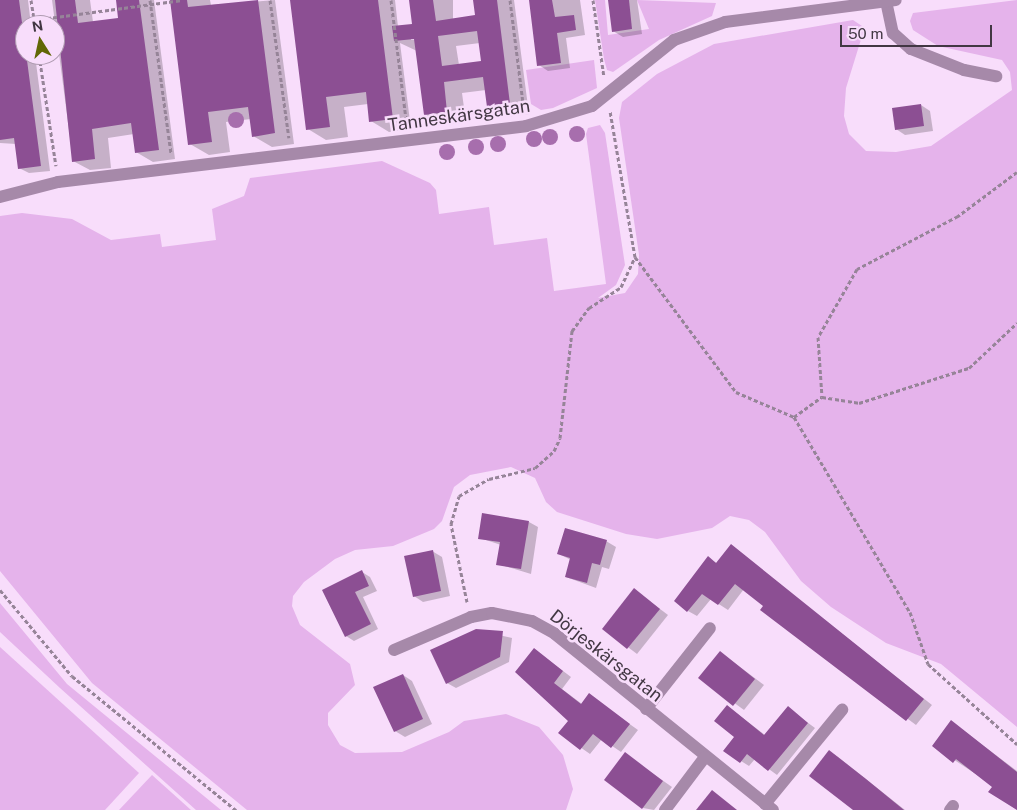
<!DOCTYPE html>
<meta charset="utf-8">
<style>
body{margin:0}
#map{position:relative;width:1017px;height:810px;overflow:hidden;background:#f8ddfb;font-family:"Public Sans",sans-serif}
div>[style]{position:absolute}
.green>*{inset:0;background:#e5b3eb}
.shadow>*{inset:0;background:#0003}
.building>*{inset:0;background:#8c4f93}
.path>*{height:3px;margin-top:-1.5px;transform-origin:0;background:repeating-linear-gradient(90deg,#968498 0 4px,transparent 0 6.5px)}
.minor>*{height:12px;margin:-6px;padding:0 6px;transform-origin:6px;border-radius:6px;background:#a689a9}
.trees>*{width:16px;height:16px;margin:-8px;border-radius:50%;background:#a76ead}
span{translate:-50% -50%;white-space:nowrap;text-align:center;line-height:1.15;-webkit-text-stroke:5px #f8ddfb;paint-order:stroke}
.street-label{font-size:18px;color:#423743}
.north{position:absolute;left:15px;top:15px;width:50px;height:50px;box-sizing:border-box;background:#f8ddfb;border:1px solid #af9bb1;border-radius:50%;rotate:350deg;font-size:14px;font-weight:700;line-height:20px;text-align:center;color:#423743}
.north::after{content:'';display:block;margin:auto;width:18px;height:22px;background:#626706;clip-path:polygon(50% 0,100% 100%,50% 72%,0 100%)}
.scale{position:absolute;left:840px;top:25px;width:152px;height:22px;box-sizing:border-box;border:2px solid #423743;border-top:0;padding-left:6px;font-size:15px;line-height:18px;white-space:nowrap;color:#423743;-webkit-text-stroke:4px #f8ddfb;paint-order:stroke}
</style>
<div id="map">
<div class="green">
<div style="clip-path:polygon(595px 0,605px 0,608px 35px,649px 29px,637px 0,716px 3px,712px 16px,659px 40px,613px 72px,607px 70px,604px 59px)"></div>
<div style="clip-path:polygon(1017px 0,1017px 727px,941px 664px,886px 643px,831px 607px,801px 581px,765px 532px,749px 520px,730px 516px,712px 528px,657px 539px,626px 534px,557px 512px,546px 502px,535px 478px,511px 467px,470px 475px,454px 487px,442px 521px,434px 529px,393px 546px,355px 550px,335px 559px,304px 582px,293px 596px,292px 606px,300px 625px,350px 664px,355px 685px,328px 713px,328px 725px,340px 745px,355px 753px,402px 752px,449px 732px,464px 721px,506px 714px,539px 727px,563px 755px,573px 789px,566px 810px,247px 810px,92px 683px,0 571px,0 216px,22px 213px,72px 219px,111px 240px,160px 234px,162px 247px,216px 240px,212px 209px,244px 196px,250px 178px,382px 161px,430px 183px,436px 190px,439px 214px,489px 207px,494px 245px,547px 238px,554px 291px,606px 284px,586px 134px,588px 128px,600px 125px,605px 133px,625px 265px,616px 285px,598px 298px,625px 293px,638px 274px,639px 255px,619px 118px,622px 102px,657px 74px,714px 44px,853px 20px,862px 26px,863px 33px,846px 88px,844px 116px,849px 134px,866px 151px,896px 152px,931px 146px,1012px 90px,1010px 72px,1002px 60px,938px 46px,913px 30px,910px 21px,913px 13px)"></div>
<div style="clip-path:polygon(594px 60px,597px 88px,553px 108px,541px 110px,531px 104px,526px 70px)"></div>
<div style="clip-path:polygon(0 603px,67px 684px,221px 810px,196px 810px,60px 688px,0 632px)"></div>
<div style="clip-path:polygon(0 647px,139px 773px,105px 810px,0 810px)"></div>
<div style="clip-path:polygon(152px 775px,191px 810px,119px 810px)"></div>
</div>
<div class="shadow">
<div style="clip-path:polygon(0 0,28px 0,31px 25px,25px 25px,25px 55px,35px 55px,50px 171px,29px 173px,19px 168px,16px 144px,0 143px)"></div>
<div style="clip-path:polygon(52px 0,90px 0,93px 22px,119px 19px,117px 0,154px 0,175px 159px,153px 162px,136px 152px,134px 134px,108px 138px,111px 168px,90px 170px,73px 161px)"></div>
<div style="clip-path:polygon(171px 0,210px 0,211px 5px,275px 0,294px 144px,272px 147px,253px 136px,251px 119px,226px 122px,230px 152px,209px 155px,190px 144px)"></div>
<div style="clip-path:polygon(evenodd,291px 0,395px 0,398px 27px,414px 25px,411px 0,453px 0,453px 20px,477px 16px,475px 0,514px 0,529px 114px,507px 117px,488px 106px,486px 90px,462px 93px,466px 122px,444px 125px,425px 114px,417px 51px,400px 43px,411px 129px,389px 132px,371px 121px,368px 104px,344px 107px,348px 137px,326px 140px,308px 129px,291px 0,411px 38px,421px 39px,411px 40px,411px 38px,291px 0,480px 43px,482px 62px,459px 65px,456px 46px,480px 43px)"></div>
<div style="clip-path:polygon(530px 0,580px 0,585px 35px,566px 38px,570px 68px,548px 71px,539px 65px)"></div>
<div style="clip-path:polygon(610px 0,637px 0,642px 34px,623px 37px,613px 31px)"></div>
<div style="clip-path:polygon(921px 105px,930px 111px,933px 131px,905px 135px,896px 129px)"></div>
<div style="clip-path:polygon(529px 522px,538px 527px,531px 574px,498px 564px,501px 545px,480px 538px)"></div>
<div style="clip-path:polygon(606px 541px,616px 547px,609px 569px,602px 567px,596px 588px,566px 577px,571px 560px,559px 554px)"></div>
<div style="clip-path:polygon(731px 546px,932px 705px,916px 725px,761px 610px,765px 605px,744px 589px,728px 610px,711px 599px,697px 616px,688px 611px,708px 558px,718px 564px)"></div>
<div style="clip-path:polygon(432px 551px,442px 557px,450px 596px,423px 602px,414px 596px)"></div>
<div style="clip-path:polygon(362px 572px,370px 577px,377px 591px,363px 597px,378px 629px,354px 641px,346px 636px,323px 590px)"></div>
<div style="clip-path:polygon(635px 590px,668px 615px,637px 654px,604px 629px)"></div>
<div style="clip-path:polygon(476px 630px,512px 638px,509px 662px,456px 688px,447px 683px)"></div>
<div style="clip-path:polygon(534px 649px,571px 677px,562px 689px,582px 704px,589px 695px,638px 730px,621px 752px,602px 739px,590px 754px,560px 733px,569px 721px)"></div>
<div style="clip-path:polygon(720px 652px,764px 685px,744px 710px,700px 678px)"></div>
<div style="clip-path:polygon(403px 675px,412px 681px,432px 724px,405px 737px,395px 731px)"></div>
<div style="clip-path:polygon(788px 708px,815px 728px,777px 775px,755px 759px,749px 766px,725px 751px,735px 737px,735px 712px,765px 735px)"></div>
<div style="clip-path:polygon(952px 722px,1017px 771px,1017px 810px,990px 791px,994px 786px,933px 746px)"></div>
<div style="clip-path:polygon(830px 752px,838px 757px,905px 810px,855px 810px)"></div>
<div style="clip-path:polygon(625px 754px,672px 787px,654px 810px,643px 808px)"></div>
</div>
<div class="building">
<div style="clip-path:polygon(0 0,19px 0,41px 166px,18px 169px,14px 138px,0 140px)"></div>
<div style="clip-path:polygon(55px 0,75px 0,78px 23px,118px 18px,116px 0,139px 0,159px 150px,135px 153px,131px 123px,92px 129px,95px 159px,72px 162px)"></div>
<div style="clip-path:polygon(170px 0,187px 0,188px 7px,258px 0,275px 133px,252px 137px,248px 107px,208px 112px,212px 142px,188px 145px)"></div>
<div style="clip-path:polygon(290px 0,378px 0,393px 119px,369px 122px,366px 92px,326px 97px,330px 127px,306px 130px)"></div>
<div style="clip-path:polygon(evenodd,409px 0,433px 0,436px 21px,475px 15px,473px 0,497px 0,510px 104px,487px 107px,483px 77px,444px 82px,447px 112px,424px 115px,414px 39px,394px 41px,392px 26px,412px 24px,409px 0,477px 31px,481px 61px,442px 66px,438px 36px,477px 31px)"></div>
<div style="clip-path:polygon(529px 0,552px 0,555px 17px,574px 15px,576px 30px,557px 33px,561px 63px,537px 66px)"></div>
<div style="clip-path:polygon(608px 0,629px 0,632px 29px,612px 32px)"></div>
<div style="clip-path:polygon(921px 104px,924px 126px,895px 130px,892px 108px)"></div>
<div style="clip-path:polygon(482px 513px,529px 521px,521px 569px,496px 565px,500px 542px,478px 539px)"></div>
<div style="clip-path:polygon(565px 528px,607px 540px,600px 565px,592px 563px,587px 583px,565px 577px,570px 558px,557px 554px)"></div>
<div style="clip-path:polygon(731px 544px,924px 699px,906px 721px,760px 610px,763px 606px,735px 584px,718px 605px,702px 594px,687px 612px,674px 601px,708px 556px,716px 563px)"></div>
<div style="clip-path:polygon(433px 550px,441px 591px,413px 597px,404px 556px)"></div>
<div style="clip-path:polygon(362px 570px,369px 586px,355px 592px,371px 624px,345px 637px,322px 590px)"></div>
<div style="clip-path:polygon(634px 588px,660px 609px,627px 649px,602px 629px)"></div>
<div style="clip-path:polygon(476px 629px,503px 631px,500px 657px,446px 684px,430px 650px)"></div>
<div style="clip-path:polygon(534px 648px,563px 671px,554px 683px,581px 704px,589px 693px,630px 724px,611px 748px,593px 734px,580px 750px,558px 733px,568px 721px,515px 672px)"></div>
<div style="clip-path:polygon(720px 651px,755px 679px,733px 706px,698px 678px)"></div>
<div style="clip-path:polygon(403px 674px,423px 719px,394px 732px,373px 687px)"></div>
<div style="clip-path:polygon(727px 705px,764px 735px,788px 706px,808px 723px,768px 771px,747px 754px,740px 763px,723px 751px,734px 737px,714px 721px)"></div>
<div style="clip-path:polygon(951px 720px,1017px 772px,1017px 810px,988px 792px,992px 787px,956px 759px,953px 763px,932px 746px)"></div>
<div style="clip-path:polygon(829px 750px,866px 779px,904px 810px,853px 810px,809px 776px)"></div>
<div style="clip-path:polygon(625px 752px,663px 781px,642px 809px,604px 780px)"></div>
<div style="clip-path:polygon(712px 790px,737px 810px,696px 810px)"></div>
</div>
<div class="path">
<div style="left:31px;top:0;width:25px;rotate:81deg"></div>
<div style="left:150px;top:0;width:154px;rotate:82.2deg"></div>
<div style="left:270px;top:0;width:139px;rotate:82.2deg"></div>
<div style="left:391px;top:0;width:127px;rotate:82.8deg"></div>
<div style="left:510px;top:0;width:112px;rotate:82.8deg"></div>
<div style="left:593px;top:0;width:78px;rotate:81.9deg"></div>
<div style="left:34px;top:20px;width:148px;rotate:-7.7deg"></div>
<div style="left:39px;top:55px;width:112px;rotate:81.3deg"></div>
<div style="left:1017px;top:172px;width:74px;rotate:143.3deg"></div>
<div style="left:958px;top:216px;width:114px;rotate:152.3deg"></div>
<div style="left:857px;top:269px;width:78px;rotate:119.8deg"></div>
<div style="left:818px;top:337px;width:60px;rotate:86.2deg"></div>
<div style="left:822px;top:397px;width:37px;rotate:9deg"></div>
<div style="left:859px;top:403px;width:115px;rotate:-17.7deg"></div>
<div style="left:969px;top:368px;width:66px;rotate:-43.2deg"></div>
<div style="left:635px;top:257px;width:169px;rotate:53.2deg"></div>
<div style="left:736px;top:392px;width:63px;rotate:23.3deg"></div>
<div style="left:794px;top:417px;width:227px;rotate:59.3deg"></div>
<div style="left:910px;top:612px;width:55px;rotate:70.9deg"></div>
<div style="left:928px;top:664px;width:120px;rotate:42deg"></div>
<div style="left:794px;top:417px;width:34px;rotate:-36deg"></div>
<div style="left:0;top:590px;width:112px;rotate:50.1deg"></div>
<div style="left:72px;top:676px;width:212px;rotate:39.3deg"></div>
<div style="left:467px;top:602px;width:80px;rotate:-101.6deg"></div>
<div style="left:451px;top:524px;width:29px;rotate:-74deg"></div>
<div style="left:459px;top:496px;width:34px;rotate:-30deg"></div>
<div style="left:489px;top:479px;width:47px;rotate:-13.4deg"></div>
<div style="left:535px;top:468px;width:25px;rotate:-42deg"></div>
<div style="left:554px;top:451px;width:14px;rotate:-65deg"></div>
<div style="left:560px;top:438px;width:108px;rotate:-83.6deg"></div>
<div style="left:572px;top:331px;width:29px;rotate:-54deg"></div>
<div style="left:589px;top:308px;width:38px;rotate:-33deg"></div>
<div style="left:621px;top:287px;width:33px;rotate:-65deg"></div>
<div style="left:635px;top:257px;width:149px;rotate:-99.7deg"></div>
</div>
<div class="minor">
<div style="left:886px;top:1px;width:33px;rotate:78deg"></div>
<div style="left:893px;top:33px;width:24px;rotate:42deg"></div>
<div style="left:911px;top:49px;width:57px;rotate:21.6deg"></div>
<div style="left:964px;top:70px;width:33px;rotate:11deg"></div>
<div style="left:0;top:197px;width:60px;rotate:-14.5deg"></div>
<div style="left:58px;top:182px;width:471px;rotate:-6.8deg"></div>
<div style="left:526px;top:126px;width:69px;rotate:-16.9deg"></div>
<div style="left:592px;top:106px;width:105px;rotate:-38.8deg"></div>
<div style="left:674px;top:40px;width:54px;rotate:-19.4deg"></div>
<div style="left:725px;top:22px;width:172px;rotate:-7.3deg"></div>
<div style="left:394px;top:650px;width:84px;rotate:-23.2deg"></div>
<div style="left:471px;top:617px;width:21px;rotate:-11deg"></div>
<div style="left:492px;top:613px;width:41px;rotate:11.3deg"></div>
<div style="left:532px;top:621px;width:26px;rotate:29deg"></div>
<div style="left:555px;top:634px;width:280px;rotate:38.9deg"></div>
<div style="left:646px;top:709px;width:103px;rotate:-51.7deg"></div>
<div style="left:765px;top:804px;width:122px;rotate:-50.7deg"></div>
<div style="left:665px;top:810px;width:66px;rotate:-53deg"></div>
<div style="left:950px;top:810px;width:5px;rotate:-53deg"></div>
</div>
<div class="trees">
<div style="left:236px;top:120px"></div>
<div style="left:577px;top:134px"></div>
<div style="left:550px;top:137px"></div>
<div style="left:534px;top:139px"></div>
<div style="left:498px;top:144px"></div>
<div style="left:476px;top:147px"></div>
<div style="left:447px;top:152px"></div>
</div>
<div class="street-label">
<span style="left:459px;top:116px;rotate:-8deg">Tanneskärsgatan</span>
<span style="left:606px;top:656px;rotate:38deg">Dörjeskärsgatan</span>
</div>
<div class="north">N</div>
<div class="scale">50 m</div>
</div>
